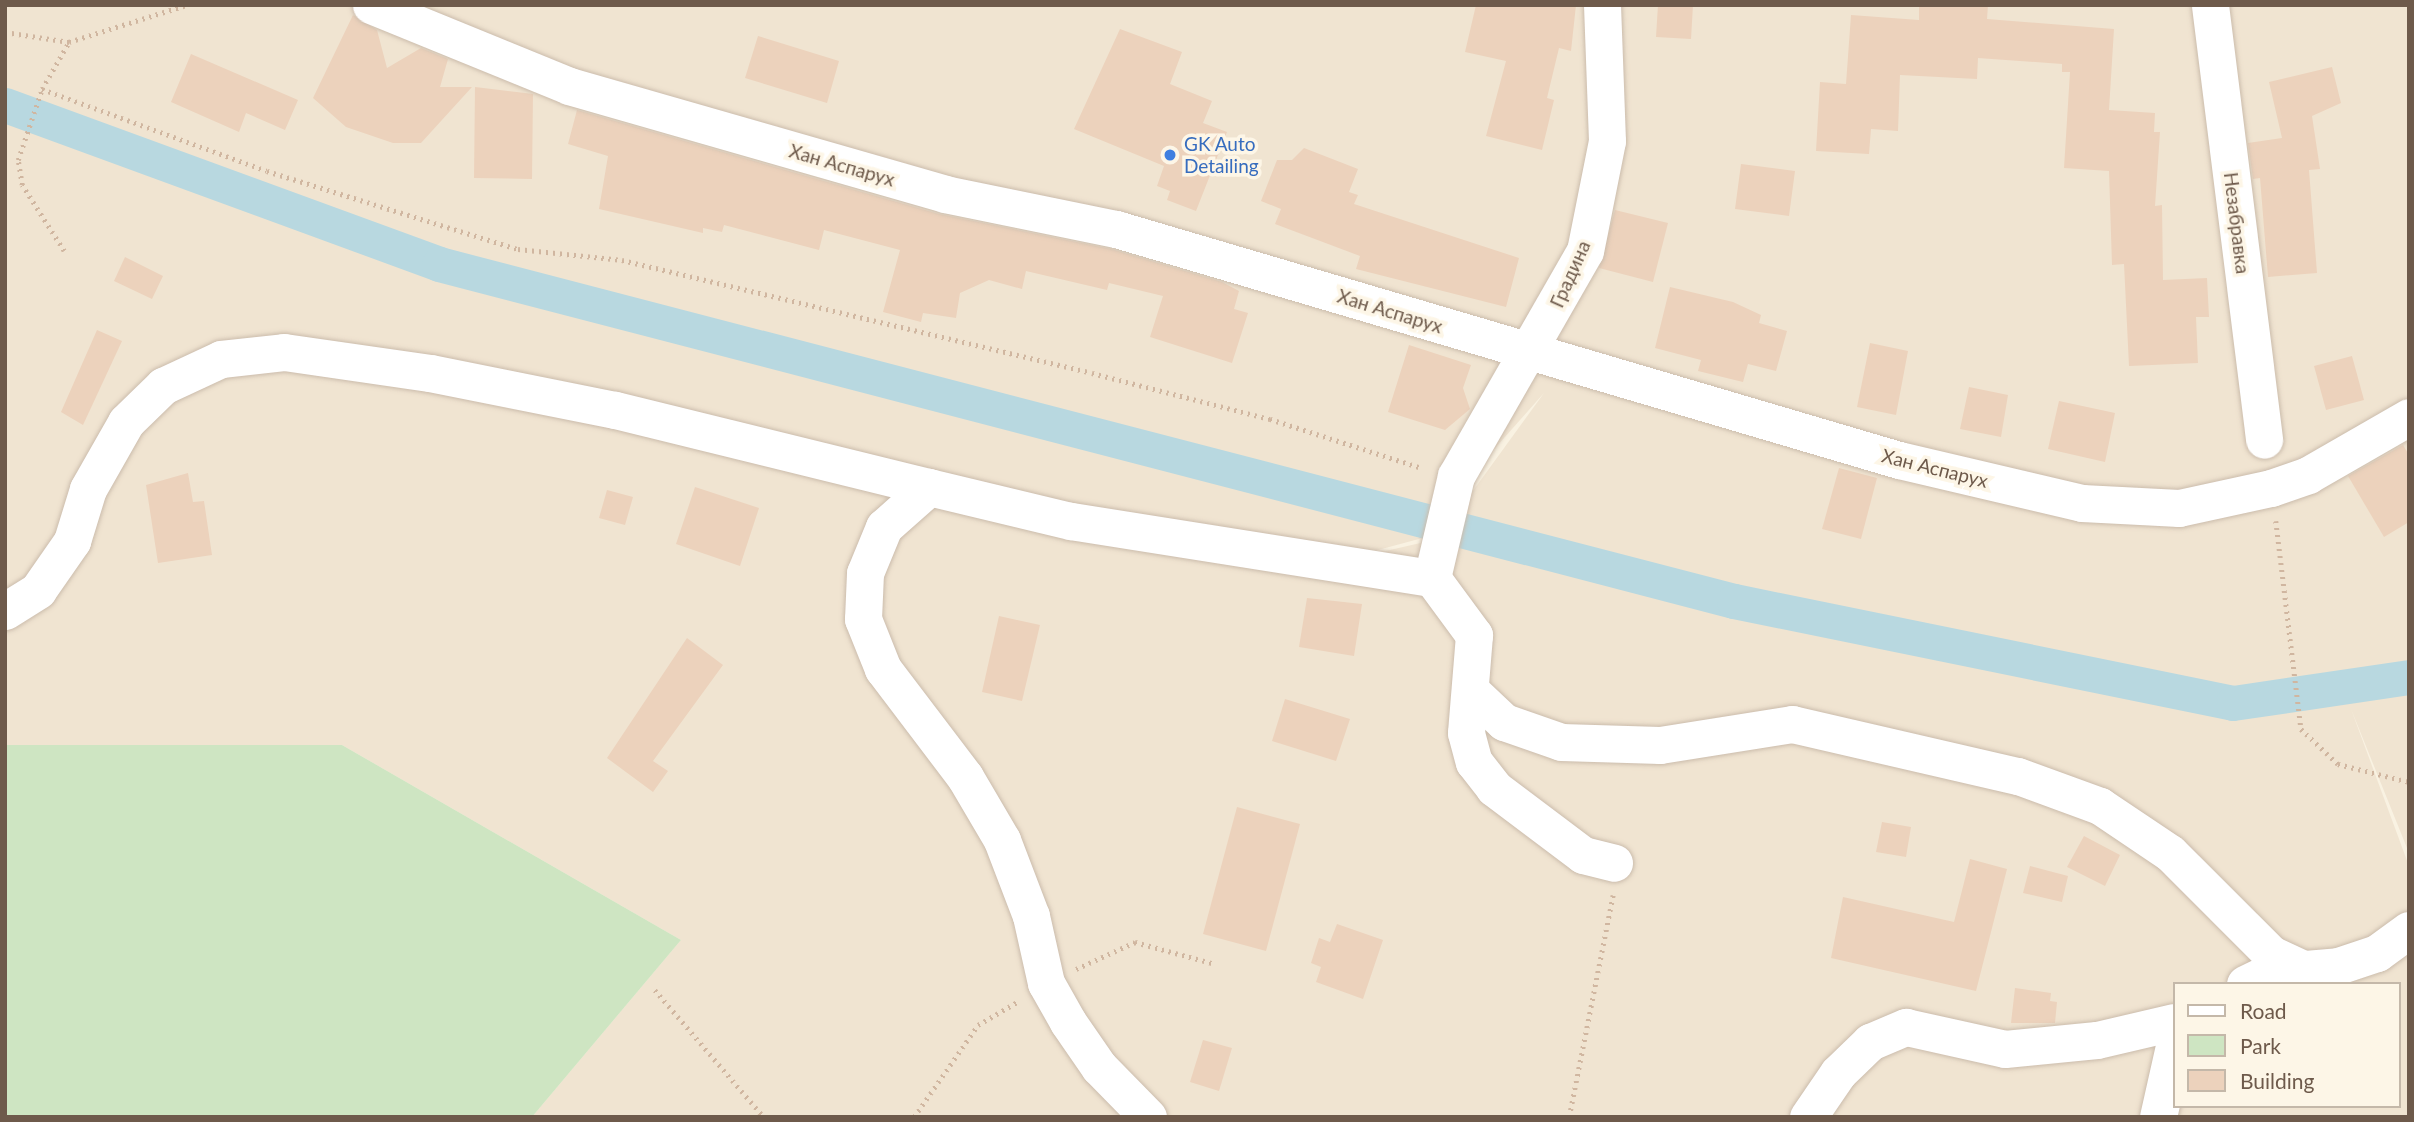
<!DOCTYPE html>
<meta charset="utf-8">
<style>
body{margin:0}
#map{position:relative;width:2414px;height:1122px;overflow:hidden;background:#f9f2e2;font-family:Lato,sans-serif}
div>[style]{position:absolute}
.residential>*{inset:0;background:#f0e4d1}
.green>*{inset:0;background:#cee5c2}
.canal>*{height:35px;margin:-17.5px;padding:0 17.5px;transform-origin:17.5px;border-radius:17.5px;background:#b8d8e0}
.building>*{inset:0;background:#ecd2bc}
.path>*{height:4.5px;margin-top:-2.25px;transform-origin:0;background:repeating-linear-gradient(90deg,#d0b6a0 0 2px,transparent 0 7px)}
.roads{filter:drop-shadow(0 0 2px #cbbcac) drop-shadow(0 0 2px #cbbcac)}
.street>*{height:37px;margin:-18.5px;padding:0 18.5px;transform-origin:18.5px;border-radius:18.5px;background:#fff}
.dots>*{width:19px;height:19px;translate:-50% -50%;box-sizing:border-box;border:4px solid #fdf6e7;border-radius:50%}
span{translate:-50% -50%;white-space:nowrap;text-align:center;line-height:1.15;-webkit-text-stroke:7px #fdf6e7;paint-order:stroke}
.shop-label{font-size:19px;color:#366cbe}
.left{translate:0 -50%;text-align:left}
.street-label{font-size:19px;color:#6e5a4b}
.frame{position:absolute;inset:0;border:7px solid #6e5a4b;pointer-events:none}
.legend{position:absolute;left:2173px;top:982px;width:228px;height:126px;box-sizing:border-box;background:#fdf6e7;border:2px solid #c4b8a9;margin:0;padding:9px 12px;list-style:none;font-size:21px;color:#6e5a4b}
.legend li{display:flex;align-items:center;gap:14px;height:35px}
.legend b{width:35px;border:2px solid #c4b8a9}
</style>
<div id="map">
<div class="residential">
<div style="clip-path:polygon(evenodd,5px 5px,2409px 5px,2409px 853px,2351px 709px,2409px 866px,2409px 1117px,532px 1117px,681px 940px,342px 745px,5px 745px,5px 5px,1544px 393px,1438px 539px,1311px 568px,1430px 536px,1466px 481px,1544px 393px,5px 5px,2174px 984px,2398px 984px,2398px 1106px,2174px 1106px,2174px 984px)"></div>
</div>
<div class="green">
<div style="clip-path:polygon(5px 745px,342px 745px,681px 940px,532px 1117px,5px 1117px)"></div>
</div>
<div class="canal">
<div style="left:5px;top:105px;width:462px;rotate:20.1deg"></div>
<div style="left:439px;top:264px;width:1338px;rotate:14.59deg"></div>
<div style="left:1734px;top:601px;width:509px;rotate:11.55deg"></div>
<div style="left:2233px;top:703px;width:178px;rotate:-8.4deg"></div>
</div>
<div class="building">
<div style="clip-path:polygon(1476px 5px,1576px 5px,1571px 51px,1559px 48px,1547px 98px,1554px 100px,1542px 150px,1486px 136px,1506px 61px,1465px 52px)"></div>
<div style="clip-path:polygon(1658px 5px,1693px 5px,1691px 39px,1656px 37px)"></div>
<div style="clip-path:polygon(1919px 5px,1988px 5px,1987px 19px,2114px 29px,2109px 110px,2155px 113px,2154px 132px,2160px 132px,2155px 206px,2162px 205px,2163px 280px,2207px 278px,2209px 317px,2196px 317px,2198px 363px,2129px 366px,2124px 264px,2112px 265px,2109px 171px,2064px 168px,2070px 72px,2062px 72px,2062px 64px,1978px 58px,1977px 79px,1900px 75px,1898px 131px,1871px 129px,1869px 154px,1816px 151px,1820px 82px,1846px 84px,1851px 15px,1919px 20px)"></div>
<div style="clip-path:polygon(353px 15px,377px 30px,387px 68px,421px 48px,448px 59px,440px 87px,472px 87px,421px 143px,393px 143px,346px 127px,313px 98px)"></div>
<div style="clip-path:polygon(1120px 29px,1182px 52px,1170px 84px,1212px 101px,1203px 123px,1227px 132px,1196px 211px,1167px 200px,1170px 191px,1157px 186px,1164px 166px,1074px 129px)"></div>
<div style="clip-path:polygon(758px 36px,839px 61px,827px 103px,745px 78px)"></div>
<div style="clip-path:polygon(191px 54px,298px 100px,285px 130px,246px 113px,239px 132px,171px 102px)"></div>
<div style="clip-path:polygon(2332px 67px,2341px 103px,2312px 116px,2320px 169px,2309px 170px,2317px 273px,2268px 277px,2260px 178px,2253px 179px,2248px 143px,2282px 138px,2269px 82px)"></div>
<div style="clip-path:polygon(475px 87px,533px 94px,532px 179px,474px 178px)"></div>
<div style="clip-path:polygon(577px 110px,939px 214px,1111px 249px,1222px 282px,1239px 291px,1234px 309px,1248px 313px,1232px 363px,1150px 337px,1163px 296px,1109px 283px,1107px 290px,1026px 271px,1022px 289px,989px 280px,960px 293px,956px 318px,923px 313px,921px 322px,883px 312px,900px 250px,824px 230px,819px 250px,724px 225px,722px 232px,703px 228px,703px 233px,599px 209px,608px 156px,568px 144px)"></div>
<div style="clip-path:polygon(1304px 148px,1358px 169px,1349px 192px,1358px 195px,1354px 204px,1519px 258px,1506px 307px,1356px 269px,1360px 256px,1275px 224px,1281px 209px,1261px 201px,1277px 160px,1292px 160px)"></div>
<div style="clip-path:polygon(1741px 164px,1795px 171px,1789px 216px,1735px 209px)"></div>
<div style="clip-path:polygon(1615px 210px,1668px 223px,1653px 282px,1599px 268px)"></div>
<div style="clip-path:polygon(125px 257px,163px 276px,152px 299px,114px 281px)"></div>
<div style="clip-path:polygon(1670px 287px,1733px 302px,1761px 315px,1759px 323px,1787px 331px,1776px 371px,1748px 364px,1743px 382px,1698px 371px,1701px 360px,1655px 348px)"></div>
<div style="clip-path:polygon(97px 330px,122px 341px,83px 425px,61px 412px)"></div>
<div style="clip-path:polygon(1870px 343px,1908px 351px,1896px 415px,1857px 407px)"></div>
<div style="clip-path:polygon(1409px 345px,1471px 365px,1463px 388px,1470px 409px,1445px 430px,1388px 412px)"></div>
<div style="clip-path:polygon(2352px 356px,2364px 400px,2326px 410px,2314px 366px)"></div>
<div style="clip-path:polygon(1969px 387px,2008px 395px,2001px 437px,1960px 429px)"></div>
<div style="clip-path:polygon(2059px 401px,2115px 413px,2105px 462px,2048px 449px)"></div>
<div style="clip-path:polygon(2403px 445px,2409px 455px,2409px 522px,2384px 537px,2348px 476px)"></div>
<div style="clip-path:polygon(1839px 468px,1877px 478px,1861px 539px,1822px 529px)"></div>
<div style="clip-path:polygon(188px 473px,193px 502px,204px 501px,212px 555px,158px 563px,146px 485px)"></div>
<div style="clip-path:polygon(695px 487px,759px 508px,740px 566px,676px 544px)"></div>
<div style="clip-path:polygon(607px 490px,633px 497px,625px 525px,599px 518px)"></div>
<div style="clip-path:polygon(1307px 598px,1362px 604px,1354px 656px,1299px 647px)"></div>
<div style="clip-path:polygon(999px 616px,1040px 625px,1022px 701px,982px 692px)"></div>
<div style="clip-path:polygon(687px 638px,723px 665px,653px 761px,668px 771px,653px 792px,607px 758px)"></div>
<div style="clip-path:polygon(1285px 699px,1350px 719px,1336px 761px,1272px 741px)"></div>
<div style="clip-path:polygon(1237px 807px,1300px 824px,1266px 951px,1203px 934px)"></div>
<div style="clip-path:polygon(1882px 822px,1911px 827px,1906px 857px,1876px 852px)"></div>
<div style="clip-path:polygon(2084px 836px,2120px 855px,2105px 886px,2067px 867px)"></div>
<div style="clip-path:polygon(1970px 859px,2007px 869px,1976px 991px,1831px 958px,1843px 897px,1954px 922px)"></div>
<div style="clip-path:polygon(2030px 866px,2068px 876px,2062px 902px,2023px 893px)"></div>
<div style="clip-path:polygon(1337px 924px,1383px 940px,1363px 999px,1316px 982px,1321px 967px,1311px 963px,1319px 938px,1330px 942px)"></div>
<div style="clip-path:polygon(2015px 988px,2051px 993px,2050px 1001px,2057px 1002px,2055px 1023px,2011px 1023px)"></div>
<div style="clip-path:polygon(1203px 1040px,1232px 1048px,1219px 1091px,1190px 1082px)"></div>
</div>
<div class="path">
<div style="left:5px;top:32px;width:65px;rotate:8.9deg"></div>
<div style="left:42px;top:89px;width:239px;rotate:20deg"></div>
<div style="left:267px;top:171px;width:263px;rotate:17.3deg"></div>
<div style="left:518px;top:249px;width:105px;rotate:6deg"></div>
<div style="left:622px;top:260px;width:483px;rotate:13.5deg"></div>
<div style="left:1092px;top:373px;width:184px;rotate:14.5deg"></div>
<div style="left:1270px;top:419px;width:160px;rotate:17.9deg"></div>
<div style="left:64px;top:251px;width:78px;rotate:-122.5deg"></div>
<div style="left:22px;top:185px;width:25px;rotate:-99deg"></div>
<div style="left:18px;top:160px;width:75px;rotate:-71.3deg"></div>
<div style="left:42px;top:89px;width:54px;rotate:-60.1deg"></div>
<div style="left:69px;top:42px;width:123px;rotate:-17.5deg"></div>
<div style="left:2276px;top:521px;width:209px;rotate:83.1deg"></div>
<div style="left:2301px;top:729px;width:51px;rotate:43.4deg"></div>
<div style="left:2338px;top:764px;width:73px;rotate:14.2deg"></div>
<div style="left:1076px;top:969px;width:65px;rotate:-24.6deg"></div>
<div style="left:1135px;top:942px;width:80px;rotate:15.3deg"></div>
<div style="left:655px;top:990px;width:167px;rotate:49.4deg"></div>
<div style="left:914px;top:1117px;width:112px;rotate:-55.2deg"></div>
<div style="left:978px;top:1025px;width:45px;rotate:-30.5deg"></div>
<div style="left:1569px;top:1117px;width:226px;rotate:-78.8deg"></div>
</div>
<div class="roads">
<div class="street">
<div style="left:371px;top:5px;width:214px;rotate:22.2deg"></div>
<div style="left:569px;top:86px;width:391px;rotate:16deg"></div>
<div style="left:945px;top:194px;width:175px;rotate:11.6deg"></div>
<div style="left:1116px;top:229px;width:816px;rotate:16.44deg"></div>
<div style="left:1899px;top:460px;width:188px;rotate:13.2deg"></div>
<div style="left:2082px;top:503px;width:97px;rotate:3deg"></div>
<div style="left:2179px;top:508px;width:94px;rotate:-12.3deg"></div>
<div style="left:2271px;top:488px;width:39px;rotate:-19deg"></div>
<div style="left:2308px;top:475px;width:116px;rotate:-29.9deg"></div>
<div style="left:2210px;top:5px;width:438px;rotate:82.9deg"></div>
<div style="left:1432px;top:578px;width:105px;rotate:-76.8deg"></div>
<div style="left:1456px;top:476px;width:259px;rotate:-60.2deg"></div>
<div style="left:1585px;top:251px;width:112px;rotate:-78.7deg"></div>
<div style="left:1607px;top:141px;width:136px;rotate:-92.1deg"></div>
<div style="left:5px;top:611px;width:39px;rotate:-32deg"></div>
<div style="left:38px;top:590px;width:60px;rotate:-55.2deg"></div>
<div style="left:72px;top:541px;width:54px;rotate:-72.9deg"></div>
<div style="left:88px;top:489px;width:77px;rotate:-60.4deg"></div>
<div style="left:126px;top:422px;width:52px;rotate:-44.2deg"></div>
<div style="left:163px;top:386px;width:64px;rotate:-25deg"></div>
<div style="left:221px;top:359px;width:63px;rotate:-6.3deg"></div>
<div style="left:284px;top:352px;width:148px;rotate:8.2deg"></div>
<div style="left:430px;top:373px;width:189px;rotate:11.3deg"></div>
<div style="left:615px;top:410px;width:323px;rotate:13.8deg"></div>
<div style="left:1470px;top:690px;width:47px;rotate:43.3deg"></div>
<div style="left:1504px;top:722px;width:60px;rotate:19.3deg"></div>
<div style="left:1561px;top:742px;width:99px;rotate:1.7deg"></div>
<div style="left:1660px;top:745px;width:134px;rotate:-9deg"></div>
<div style="left:1792px;top:724px;width:232px;rotate:13deg"></div>
<div style="left:2018px;top:776px;width:87px;rotate:20.1deg"></div>
<div style="left:2100px;top:806px;width:84px;rotate:33.9deg"></div>
<div style="left:2170px;top:853px;width:143px;rotate:45deg"></div>
<div style="left:2271px;top:954px;width:35px;rotate:25deg"></div>
<div style="left:2245px;top:984px;width:28px;rotate:-26deg"></div>
<div style="left:2270px;top:972px;width:68px;rotate:-5deg"></div>
<div style="left:2338px;top:966px;width:41px;rotate:-18.4deg"></div>
<div style="left:2377px;top:953px;width:39px;rotate:-36deg"></div>
<div style="left:1148px;top:1117px;width:70px;rotate:-134.4deg"></div>
<div style="left:1099px;top:1067px;width:55px;rotate:-124.6deg"></div>
<div style="left:1068px;top:1022px;width:45px;rotate:-119.4deg"></div>
<div style="left:1046px;top:983px;width:69px;rotate:-102.6deg"></div>
<div style="left:1031px;top:916px;width:81px;rotate:-110.9deg"></div>
<div style="left:1002px;top:840px;width:73px;rotate:-120.4deg"></div>
<div style="left:965px;top:777px;width:136px;rotate:-127.2deg"></div>
<div style="left:883px;top:669px;width:54px;rotate:-111.8deg"></div>
<div style="left:863px;top:619px;width:46px;rotate:-87.5deg"></div>
<div style="left:865px;top:573px;width:50px;rotate:-67.6deg"></div>
<div style="left:884px;top:527px;width:60px;rotate:-41.6deg"></div>
<div style="left:929px;top:487px;width:146px;rotate:13.5deg"></div>
<div style="left:1071px;top:521px;width:365px;rotate:9deg"></div>
<div style="left:1432px;top:578px;width:71px;rotate:53.6deg"></div>
<div style="left:1474px;top:635px;width:98px;rotate:94.7deg"></div>
<div style="left:1466px;top:733px;width:30px;rotate:75deg"></div>
<div style="left:1474px;top:762px;width:33px;rotate:52deg"></div>
<div style="left:1494px;top:788px;width:111px;rotate:37deg"></div>
<div style="left:1583px;top:855px;width:32px;rotate:14deg"></div>
<div style="left:1808px;top:1117px;width:53px;rotate:-55.7deg"></div>
<div style="left:1838px;top:1073px;width:45px;rotate:-44.1deg"></div>
<div style="left:1870px;top:1042px;width:39px;rotate:-23deg"></div>
<div style="left:1906px;top:1027px;width:101px;rotate:12.5deg"></div>
<div style="left:2005px;top:1049px;width:92px;rotate:-5.6deg"></div>
<div style="left:2097px;top:1040px;width:79px;rotate:-13.2deg"></div>
<div style="left:2158px;top:1117px;width:73px;rotate:-77.3deg"></div>
</div>
</div>
<div class="dots">
<div style="left:1170px;top:155px;background:#3f7fe0"></div>
</div>
<div class="shop-label">
<span class="left" style="left:1184px;top:155px">GK Auto<br>Detailing</span>
</div>
<div class="street-label">
<span style="left:842px;top:165px;rotate:16deg">Хан Аспарух</span>
<span style="left:2237px;top:223px;rotate:83deg">Незабравка</span>
<span style="left:1570px;top:274px;rotate:-66deg">Градина</span>
<span style="left:1390px;top:311px;rotate:17deg">Хан Аспарух</span>
<span style="left:1935px;top:468px;rotate:14deg">Хан Аспарух</span>
</div>
<div class="frame"></div>
<ul class="legend">
<li><b style="height:9px;background:#fff"></b>Road</li>
<li><b style="height:19px;background:#cee5c2"></b>Park</li>
<li><b style="height:19px;background:#ecd2bc"></b>Building</li>
</ul>
</div>
